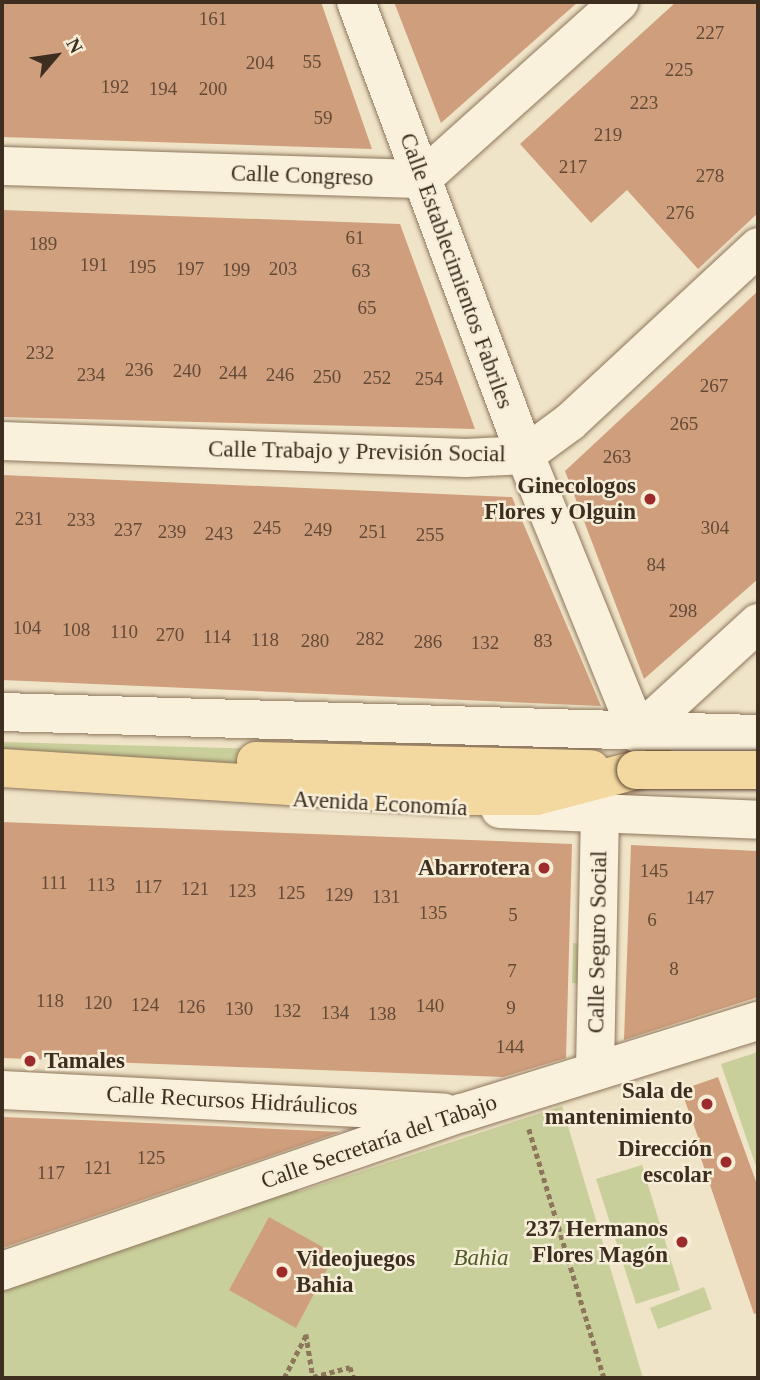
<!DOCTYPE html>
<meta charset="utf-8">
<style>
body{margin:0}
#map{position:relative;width:760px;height:1380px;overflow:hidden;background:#f0e4c8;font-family:"Times New Roman",serif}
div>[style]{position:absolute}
.green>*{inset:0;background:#c9cf9b}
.building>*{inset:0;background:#cf9f7d}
.path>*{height:4.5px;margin-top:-2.25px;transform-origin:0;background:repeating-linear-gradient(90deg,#8d765c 0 5px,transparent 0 8.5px)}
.roads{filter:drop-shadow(0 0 2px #8d765c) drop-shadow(0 0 2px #8d765c)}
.minor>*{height:38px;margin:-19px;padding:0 19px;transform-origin:19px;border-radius:19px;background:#faf1dc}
.secondary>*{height:38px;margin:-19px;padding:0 19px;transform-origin:19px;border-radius:19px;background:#faf1dc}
.primary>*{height:38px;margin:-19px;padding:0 19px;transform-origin:19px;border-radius:19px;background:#f3d9a0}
.bridges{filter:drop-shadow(0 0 2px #5b4430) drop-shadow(0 0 2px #5b4430)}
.primary-bridge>*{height:38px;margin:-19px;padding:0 19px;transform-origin:19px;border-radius:19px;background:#f3d9a0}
.dots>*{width:19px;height:19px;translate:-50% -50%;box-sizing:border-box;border:4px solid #f7eed8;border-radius:50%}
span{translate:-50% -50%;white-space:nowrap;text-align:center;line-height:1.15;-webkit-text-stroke:5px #f7eed8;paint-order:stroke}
.number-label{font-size:19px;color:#624a37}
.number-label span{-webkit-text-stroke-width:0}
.street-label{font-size:23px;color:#3d2e20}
.poi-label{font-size:23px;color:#3d2e20;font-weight:700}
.right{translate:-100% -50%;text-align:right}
.left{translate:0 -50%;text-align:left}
.park-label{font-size:23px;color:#4d5a26;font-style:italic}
.frame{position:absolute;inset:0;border:4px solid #3d2e20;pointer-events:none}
.north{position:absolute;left:21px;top:21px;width:70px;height:70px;-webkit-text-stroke:5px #f7eed8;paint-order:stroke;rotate:61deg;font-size:19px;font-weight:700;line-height:28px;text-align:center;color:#3d2e20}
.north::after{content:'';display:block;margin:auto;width:24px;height:32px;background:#3d2e20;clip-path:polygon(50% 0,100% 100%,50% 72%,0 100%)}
</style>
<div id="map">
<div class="green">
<div style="clip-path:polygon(2px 742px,411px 753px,532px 785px,2px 762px)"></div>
<div style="clip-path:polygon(573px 943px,586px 944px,584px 984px,572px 983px)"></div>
<div style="clip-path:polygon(758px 1052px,758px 1172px,721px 1064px)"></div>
<div style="clip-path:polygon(562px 1106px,643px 1378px,2px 1378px,2px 1288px,187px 1219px,194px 1226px,241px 1211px,236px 1197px,289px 1175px,298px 1192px)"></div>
<div style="clip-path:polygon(642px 1165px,680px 1290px,636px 1304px,596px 1179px)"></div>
<div style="clip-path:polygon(704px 1287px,712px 1309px,658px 1329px,650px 1308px)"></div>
</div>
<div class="building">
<div style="clip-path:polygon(2px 2px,321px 2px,372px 149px,2px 137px)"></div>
<div style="clip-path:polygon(394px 2px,578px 2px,441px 123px)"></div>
<div style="clip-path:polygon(676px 2px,758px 2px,758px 213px,698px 269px,627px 190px,591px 223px,520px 144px)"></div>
<div style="clip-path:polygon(2px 210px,400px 224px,475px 429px,2px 417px)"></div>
<div style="clip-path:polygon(758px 291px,758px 579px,644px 679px,565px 471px)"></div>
<div style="clip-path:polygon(2px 475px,512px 497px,601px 706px,2px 680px)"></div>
<div style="clip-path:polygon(2px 822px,572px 844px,566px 1058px,503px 1077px,2px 1058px)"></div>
<div style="clip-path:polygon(631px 845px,758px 851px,758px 997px,624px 1040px)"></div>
<div style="clip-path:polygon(718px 1077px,758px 1187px,758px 1313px,754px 1314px,694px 1138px,698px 1137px,681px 1090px)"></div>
<div style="clip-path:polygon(2px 1117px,83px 1120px,340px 1132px,2px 1248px)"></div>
<div style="clip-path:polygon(269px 1217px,335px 1254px,296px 1328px,229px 1290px)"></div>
</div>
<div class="path">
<div style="left:529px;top:1129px;width:260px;rotate:73.2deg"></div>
<div style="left:306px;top:1334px;width:44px;rotate:80.8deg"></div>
<div style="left:313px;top:1377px;width:38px;rotate:-15deg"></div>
<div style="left:350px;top:1367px;width:12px;rotate:70deg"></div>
<div style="left:284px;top:1378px;width:48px;rotate:-62.9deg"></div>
</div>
<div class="roads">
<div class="minor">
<div style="left:356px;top:2px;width:483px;rotate:69.5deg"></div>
<div style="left:525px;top:455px;width:300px;rotate:67.9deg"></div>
<div style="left:638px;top:733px;width:163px;rotate:-42.5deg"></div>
<div style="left:2px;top:166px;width:420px;rotate:1.8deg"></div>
<div style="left:422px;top:179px;width:265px;rotate:-41.9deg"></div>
<div style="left:2px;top:441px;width:464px;rotate:2.1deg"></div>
<div style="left:466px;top:458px;width:59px;rotate:-2.9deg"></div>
<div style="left:525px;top:455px;width:56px;rotate:-36.3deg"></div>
<div style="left:570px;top:422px;width:257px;rotate:-42.9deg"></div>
<div style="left:595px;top:1071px;width:257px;rotate:-88.9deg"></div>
<div style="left:2px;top:1090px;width:442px;rotate:2.9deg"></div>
<div style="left:2px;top:1271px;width:486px;rotate:-19deg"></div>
<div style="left:462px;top:1113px;width:310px;rotate:-17.3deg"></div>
</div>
<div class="secondary">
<div style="left:2px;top:712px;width:756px;rotate:1.67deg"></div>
<div style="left:500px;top:809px;width:258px;rotate:2.4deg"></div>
</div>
<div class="primary">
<div style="left:256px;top:761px;width:335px;rotate:1.4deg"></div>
<div style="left:2px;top:768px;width:443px;rotate:3.6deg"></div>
<div style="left:444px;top:796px;width:92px"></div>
<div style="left:536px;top:796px;width:103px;rotate:-14.6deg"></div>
</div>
</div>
<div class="bridges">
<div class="primary-bridge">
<div style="left:636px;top:770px;width:122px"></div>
</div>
</div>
<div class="dots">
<div style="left:650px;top:499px;background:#9e2a2b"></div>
<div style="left:544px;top:868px;background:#9e2a2b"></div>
<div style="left:30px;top:1061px;background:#9e2a2b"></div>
<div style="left:707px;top:1104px;background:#9e2a2b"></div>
<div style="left:726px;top:1162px;background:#9e2a2b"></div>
<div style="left:682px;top:1242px;background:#9e2a2b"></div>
<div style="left:282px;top:1272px;background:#9e2a2b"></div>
</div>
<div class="number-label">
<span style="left:213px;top:19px">161</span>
<span style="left:710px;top:33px">227</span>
<span style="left:312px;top:62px">55</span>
<span style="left:260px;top:63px">204</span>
<span style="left:679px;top:70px">225</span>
<span style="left:115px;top:87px">192</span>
<span style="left:163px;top:89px">194</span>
<span style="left:213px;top:89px">200</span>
<span style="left:644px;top:103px">223</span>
<span style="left:323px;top:118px">59</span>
<span style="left:608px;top:135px">219</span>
<span style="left:573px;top:167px">217</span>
<span style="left:710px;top:176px">278</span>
<span style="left:680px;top:213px">276</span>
<span style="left:355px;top:238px">61</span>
<span style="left:43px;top:244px">189</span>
<span style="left:94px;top:265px">191</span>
<span style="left:142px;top:267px">195</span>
<span style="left:190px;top:269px">197</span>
<span style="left:283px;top:269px">203</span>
<span style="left:236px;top:270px">199</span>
<span style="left:361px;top:271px">63</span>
<span style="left:367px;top:308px">65</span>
<span style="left:40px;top:353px">232</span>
<span style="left:139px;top:370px">236</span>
<span style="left:187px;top:371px">240</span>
<span style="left:233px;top:373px">244</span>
<span style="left:91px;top:375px">234</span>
<span style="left:280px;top:375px">246</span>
<span style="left:327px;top:377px">250</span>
<span style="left:377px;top:378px">252</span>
<span style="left:429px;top:379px">254</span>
<span style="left:714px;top:386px">267</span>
<span style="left:684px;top:424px">265</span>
<span style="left:617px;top:457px">263</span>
<span style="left:29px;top:519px">231</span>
<span style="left:81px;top:520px">233</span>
<span style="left:267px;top:528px">245</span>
<span style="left:715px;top:528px">304</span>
<span style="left:128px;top:530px">237</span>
<span style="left:318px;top:530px">249</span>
<span style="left:172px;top:532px">239</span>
<span style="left:373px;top:532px">251</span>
<span style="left:219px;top:534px">243</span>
<span style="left:430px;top:535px">255</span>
<span style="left:656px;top:565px">84</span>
<span style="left:683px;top:611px">298</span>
<span style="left:27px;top:628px">104</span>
<span style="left:76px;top:630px">108</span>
<span style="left:124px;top:632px">110</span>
<span style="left:170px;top:635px">270</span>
<span style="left:217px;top:637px">114</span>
<span style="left:370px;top:639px">282</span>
<span style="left:265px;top:640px">118</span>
<span style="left:315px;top:641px">280</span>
<span style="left:543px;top:641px">83</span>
<span style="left:428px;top:642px">286</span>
<span style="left:485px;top:643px">132</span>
<span style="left:654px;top:871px">145</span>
<span style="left:54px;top:883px">111</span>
<span style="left:101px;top:885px">113</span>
<span style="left:148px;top:887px">117</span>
<span style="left:195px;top:889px">121</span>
<span style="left:242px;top:891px">123</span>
<span style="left:291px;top:893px">125</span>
<span style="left:339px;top:895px">129</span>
<span style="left:386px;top:897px">131</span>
<span style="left:700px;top:898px">147</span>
<span style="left:433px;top:913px">135</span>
<span style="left:513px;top:915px">5</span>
<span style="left:652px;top:920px">6</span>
<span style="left:674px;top:969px">8</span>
<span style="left:512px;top:971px">7</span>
<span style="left:50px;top:1001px">118</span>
<span style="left:98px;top:1003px">120</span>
<span style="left:145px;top:1005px">124</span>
<span style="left:430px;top:1006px">140</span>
<span style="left:191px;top:1007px">126</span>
<span style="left:511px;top:1008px">9</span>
<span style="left:239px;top:1009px">130</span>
<span style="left:287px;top:1011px">132</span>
<span style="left:335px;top:1013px">134</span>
<span style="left:382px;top:1014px">138</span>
<span style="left:510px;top:1047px">144</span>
<span style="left:151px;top:1158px">125</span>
<span style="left:98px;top:1168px">121</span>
<span style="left:51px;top:1173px">117</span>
</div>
<div class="street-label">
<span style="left:302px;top:176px;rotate:2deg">Calle Congreso</span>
<span style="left:456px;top:271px;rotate:70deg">Calle Establecimientos Fabriles</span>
<span style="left:357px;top:452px;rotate:1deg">Calle Trabajo y Previsión Social</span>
<span style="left:380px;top:804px;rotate:3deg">Avenida Economía</span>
<span style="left:598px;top:942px;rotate:-89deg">Calle Seguro Social</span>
<span style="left:232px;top:1101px;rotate:3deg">Calle Recursos Hidráulicos</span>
<span style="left:379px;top:1142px;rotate:-19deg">Calle Secretaría del Tabajo</span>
</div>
<div class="poi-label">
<span class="right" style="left:636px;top:499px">Ginecologos<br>Flores y Olguin</span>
<span class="right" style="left:530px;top:868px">Abarrotera</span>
<span class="left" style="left:44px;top:1061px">Tamales</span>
<span class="right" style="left:693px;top:1104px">Sala de<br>mantenimiento</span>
<span class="right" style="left:712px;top:1162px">Dirección<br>escolar</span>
<span class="right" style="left:668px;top:1242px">237 Hermanos<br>Flores Magón</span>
<span class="left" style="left:296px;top:1272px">Videojuegos<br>Bahia</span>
</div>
<div class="park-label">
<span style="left:481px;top:1258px">Bahia</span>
</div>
<div class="frame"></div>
<div class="north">N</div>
</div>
